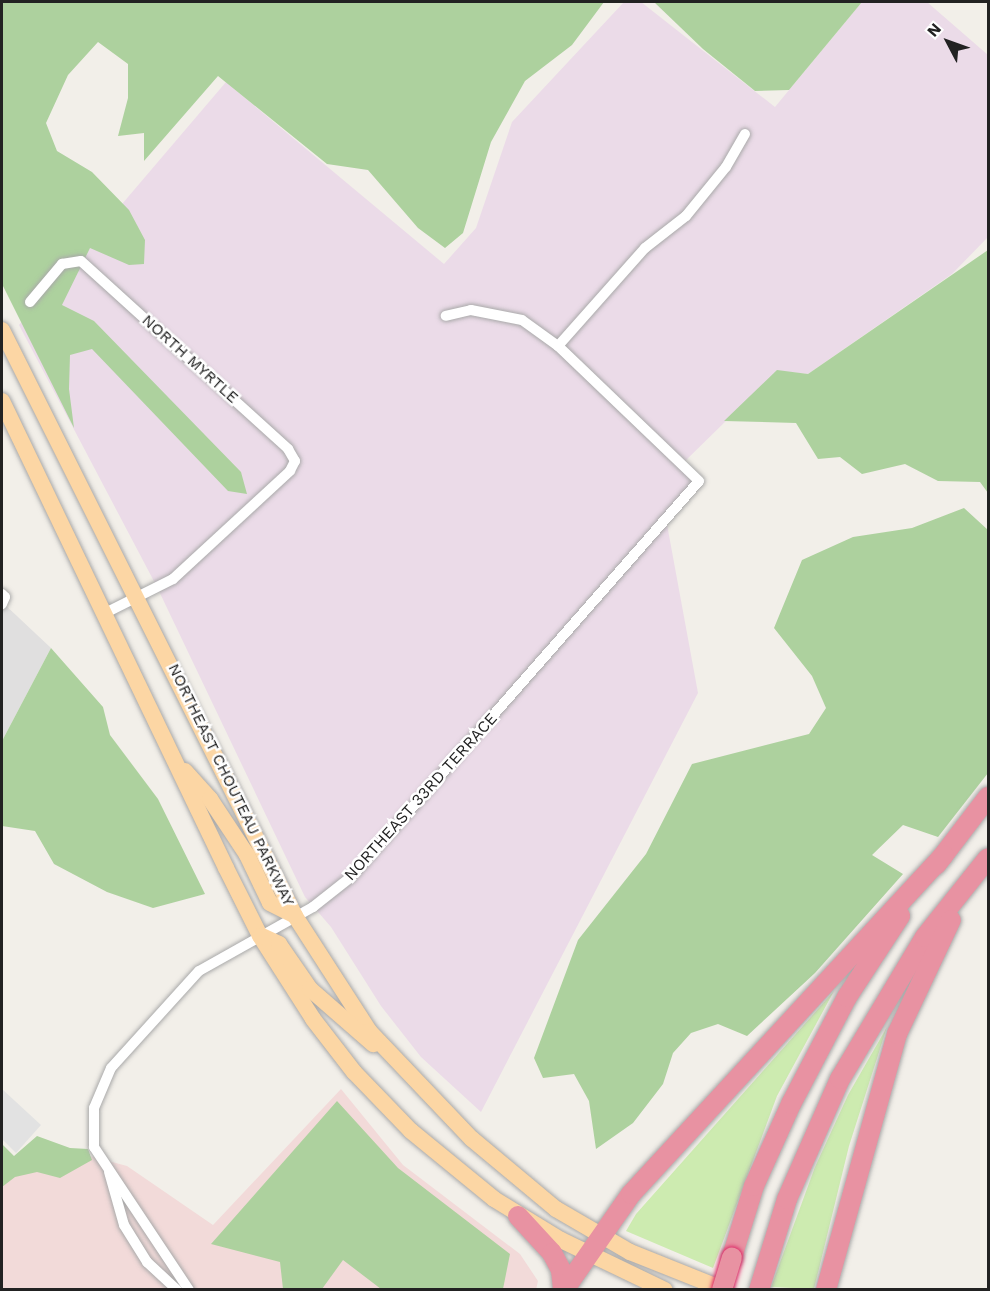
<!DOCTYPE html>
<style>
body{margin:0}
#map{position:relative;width:990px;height:1291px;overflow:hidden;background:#f2efe9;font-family:"Work Sans",sans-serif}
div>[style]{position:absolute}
.residential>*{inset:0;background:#e0dfdf}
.commercial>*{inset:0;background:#f2dad9}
.industrial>*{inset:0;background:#ebdbe8}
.grass>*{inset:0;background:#cdebb0}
.forest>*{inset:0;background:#add19e}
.parking>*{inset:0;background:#e2e2e2}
.roads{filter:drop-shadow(0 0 2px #a9a9a9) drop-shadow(0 0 2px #a9a9a9)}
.minor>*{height:10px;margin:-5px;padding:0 5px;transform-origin:5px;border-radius:5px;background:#fff}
.primary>*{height:16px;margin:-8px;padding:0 8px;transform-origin:8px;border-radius:8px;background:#fcd6a4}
.motorway>*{height:20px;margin:-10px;padding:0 10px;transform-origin:10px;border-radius:10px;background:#e892a2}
.bridges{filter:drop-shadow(0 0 2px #dc2a67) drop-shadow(0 0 2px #dc2a67)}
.motorway-bridge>*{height:20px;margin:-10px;padding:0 10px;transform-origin:10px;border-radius:10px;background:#e892a2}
span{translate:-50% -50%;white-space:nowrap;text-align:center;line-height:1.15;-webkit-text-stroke:5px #fff;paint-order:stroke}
.street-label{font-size:16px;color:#222}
.frame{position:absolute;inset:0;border:3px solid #222;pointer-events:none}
.north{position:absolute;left:918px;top:12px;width:60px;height:60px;-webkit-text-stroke:4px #fff;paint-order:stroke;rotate:311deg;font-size:16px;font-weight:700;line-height:24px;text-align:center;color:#222}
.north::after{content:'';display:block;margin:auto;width:21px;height:27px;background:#222;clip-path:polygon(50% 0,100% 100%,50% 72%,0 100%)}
</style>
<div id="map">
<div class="residential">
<div style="clip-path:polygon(2px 602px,51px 648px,2px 741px)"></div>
</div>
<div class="commercial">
<div style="clip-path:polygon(341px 1089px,403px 1165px,520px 1254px,538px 1281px,536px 1290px,2px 1290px,2px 1179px,86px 1155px,127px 1166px,213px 1225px)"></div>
</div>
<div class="industrial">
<div style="clip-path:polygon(624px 2px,641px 2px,775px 107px,862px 2px,927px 2px,988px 55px,988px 237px,952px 274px,808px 374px,777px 371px,682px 464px,699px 481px,666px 519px,698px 693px,481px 1112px,421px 1057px,381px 1006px,331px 927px,305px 897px,157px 587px,19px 325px,226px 82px,444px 264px,476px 228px,512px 122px)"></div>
</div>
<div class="grass">
<div style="clip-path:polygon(834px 991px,777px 1096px,713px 1268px,626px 1231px,636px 1214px)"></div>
<div style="clip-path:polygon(887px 1027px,849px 1146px,814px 1289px,771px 1287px,815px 1167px,848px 1095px)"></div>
</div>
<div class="forest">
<div style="clip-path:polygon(2px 2px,604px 2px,572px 45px,525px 81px,491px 142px,463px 233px,445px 248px,418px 228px,368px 170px,327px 164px,218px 76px,144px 161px,144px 133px,118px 136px,128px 98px,128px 64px,98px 42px,68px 75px,46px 123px,57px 151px,92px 172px,129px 210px,145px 240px,144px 264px,129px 265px,90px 248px,62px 305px,94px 321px,241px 472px,247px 494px,228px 491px,92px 349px,70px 355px,69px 389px,74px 428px,2px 284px)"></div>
<div style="clip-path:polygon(654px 2px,862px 2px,789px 90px,755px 91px,703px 49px)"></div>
<div style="clip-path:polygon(988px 250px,988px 493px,980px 482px,938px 481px,905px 464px,862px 474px,840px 457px,818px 459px,796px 423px,724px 421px,777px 370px,808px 374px)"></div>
<div style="clip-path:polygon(964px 508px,988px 530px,988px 773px,938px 837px,903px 825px,872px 855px,903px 874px,815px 973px,747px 1036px,718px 1024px,691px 1033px,673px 1053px,663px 1084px,633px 1123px,596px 1149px,589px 1101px,574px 1074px,543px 1078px,534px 1058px,578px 940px,646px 854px,692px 764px,809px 734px,826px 708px,812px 676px,774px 628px,802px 560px,853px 537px,912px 528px)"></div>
<div style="clip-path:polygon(51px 648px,103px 707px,110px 735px,158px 799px,205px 894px,153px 908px,107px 892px,54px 864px,35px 831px,2px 826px,2px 741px)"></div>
<div style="clip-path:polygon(337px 1101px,398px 1168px,510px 1254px,503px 1289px,381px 1289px,343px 1260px,322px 1289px,283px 1289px,280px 1262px,211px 1244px)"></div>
<div style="clip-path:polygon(37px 1136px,70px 1148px,88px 1149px,92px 1160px,60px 1178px,37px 1172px,15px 1177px,2px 1187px,2px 1144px,14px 1156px)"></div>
</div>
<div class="parking">
<div style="clip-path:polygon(2px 1089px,41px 1125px,16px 1153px,2px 1139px)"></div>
</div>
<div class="roads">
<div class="minor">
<div style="left:30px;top:302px;width:50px;rotate:-49.9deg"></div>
<div style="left:62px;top:264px;width:19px;rotate:-9deg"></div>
<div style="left:81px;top:261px;width:280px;rotate:42.2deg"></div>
<div style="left:288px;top:449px;width:14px;rotate:60deg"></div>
<div style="left:295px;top:461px;width:11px;rotate:117deg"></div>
<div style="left:290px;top:471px;width:159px;rotate:137.3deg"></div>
<div style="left:173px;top:579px;width:78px;rotate:153.4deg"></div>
<div style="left:558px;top:346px;width:131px;rotate:-48.4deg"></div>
<div style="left:645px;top:248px;width:52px;rotate:-38deg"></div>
<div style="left:686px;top:216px;width:63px;rotate:-50.8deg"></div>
<div style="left:726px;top:167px;width:38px;rotate:-60deg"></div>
<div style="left:2px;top:594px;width:4px;rotate:45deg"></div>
<div style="left:5px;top:597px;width:8px;rotate:113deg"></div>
<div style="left:109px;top:1172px;width:55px;rotate:74.2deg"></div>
<div style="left:124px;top:1225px;width:44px;rotate:58.1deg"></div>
<div style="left:147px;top:1262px;width:41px;rotate:43deg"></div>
<div style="left:189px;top:1290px;width:172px;rotate:-123.6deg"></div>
<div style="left:94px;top:1147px;width:39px;rotate:-90deg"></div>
<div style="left:94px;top:1108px;width:43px;rotate:-67deg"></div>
<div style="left:111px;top:1068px;width:131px;rotate:-47.8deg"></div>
<div style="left:199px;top:971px;width:131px;rotate:-29.3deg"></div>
<div style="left:313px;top:907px;width:48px;rotate:-38.3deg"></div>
<div style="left:351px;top:877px;width:527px;rotate:-48.69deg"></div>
<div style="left:699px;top:481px;width:195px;rotate:-136.2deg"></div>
<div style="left:558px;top:346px;width:44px;rotate:-144.2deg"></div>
<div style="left:522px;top:320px;width:52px;rotate:-168.9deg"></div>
<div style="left:471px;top:310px;width:26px;rotate:167deg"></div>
</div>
<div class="primary">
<div style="left:2px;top:330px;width:655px;rotate:63.43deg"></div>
<div style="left:295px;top:916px;width:137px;rotate:57.2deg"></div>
<div style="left:369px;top:1031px;width:149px;rotate:46.4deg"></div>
<div style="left:472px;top:1139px;width:109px;rotate:39.8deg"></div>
<div style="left:556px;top:1209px;width:86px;rotate:30.2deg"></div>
<div style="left:630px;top:1252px;width:102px;rotate:21.8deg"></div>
<div style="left:2px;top:401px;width:518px;rotate:64.37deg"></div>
<div style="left:226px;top:868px;width:76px;rotate:63.4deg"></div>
<div style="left:260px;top:936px;width:98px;rotate:57.4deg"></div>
<div style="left:313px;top:1019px;width:67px;rotate:52.3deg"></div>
<div style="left:354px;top:1072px;width:82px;rotate:46deg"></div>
<div style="left:411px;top:1131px;width:107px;rotate:39.3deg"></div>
<div style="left:494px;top:1199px;width:79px;rotate:31.5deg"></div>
<div style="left:561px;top:1240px;width:115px;rotate:25.7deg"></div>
<div style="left:185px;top:771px;width:38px;rotate:48deg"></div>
<div style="left:210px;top:799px;width:67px;rotate:56.5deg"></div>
<div style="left:247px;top:855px;width:53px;rotate:64.4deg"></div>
<div style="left:270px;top:903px;width:28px;rotate:27deg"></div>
<div style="left:262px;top:936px;width:19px;rotate:25deg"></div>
<div style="left:279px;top:944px;width:55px;rotate:55.4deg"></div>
<div style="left:310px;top:989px;width:84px;rotate:41.1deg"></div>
</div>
<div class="motorway">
<div style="left:936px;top:865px;width:86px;rotate:-52.6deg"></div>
<div style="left:518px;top:1216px;width:50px;rotate:47.4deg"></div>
<div style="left:552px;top:1253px;width:19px;rotate:62deg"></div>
<div style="left:561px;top:1270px;width:20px;rotate:84deg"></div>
<div style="left:732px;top:1257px;width:74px;rotate:-72.8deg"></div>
<div style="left:754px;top:1186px;width:90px;rotate:-65.7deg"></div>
<div style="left:791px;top:1104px;width:121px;rotate:-62.4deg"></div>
<div style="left:847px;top:997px;width:97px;rotate:-56.8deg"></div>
<div style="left:564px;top:1290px;width:117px;rotate:-55.1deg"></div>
<div style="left:631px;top:1194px;width:461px;rotate:-47.3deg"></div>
<div style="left:759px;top:1290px;width:95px;rotate:-72.9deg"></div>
<div style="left:787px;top:1199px;width:131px;rotate:-66.2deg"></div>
<div style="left:840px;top:1079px;width:165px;rotate:-59.1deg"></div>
<div style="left:925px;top:937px;width:101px;rotate:-51.4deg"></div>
<div style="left:826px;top:1290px;width:266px;rotate:-74.5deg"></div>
<div style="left:897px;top:1034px;width:126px;rotate:-64.7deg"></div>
</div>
</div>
<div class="bridges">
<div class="motorway-bridge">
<div style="left:722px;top:1290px;width:34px;rotate:-73deg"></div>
</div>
</div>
<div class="street-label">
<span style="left:190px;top:359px;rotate:42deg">NORTH MYRTLE</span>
<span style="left:231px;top:785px;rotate:64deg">NORTHEAST CHOUTEAU PARKWAY</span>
<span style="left:421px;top:797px;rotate:-48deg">NORTHEAST 33RD TERRACE</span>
</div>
<div class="frame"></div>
<div class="north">N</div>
</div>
